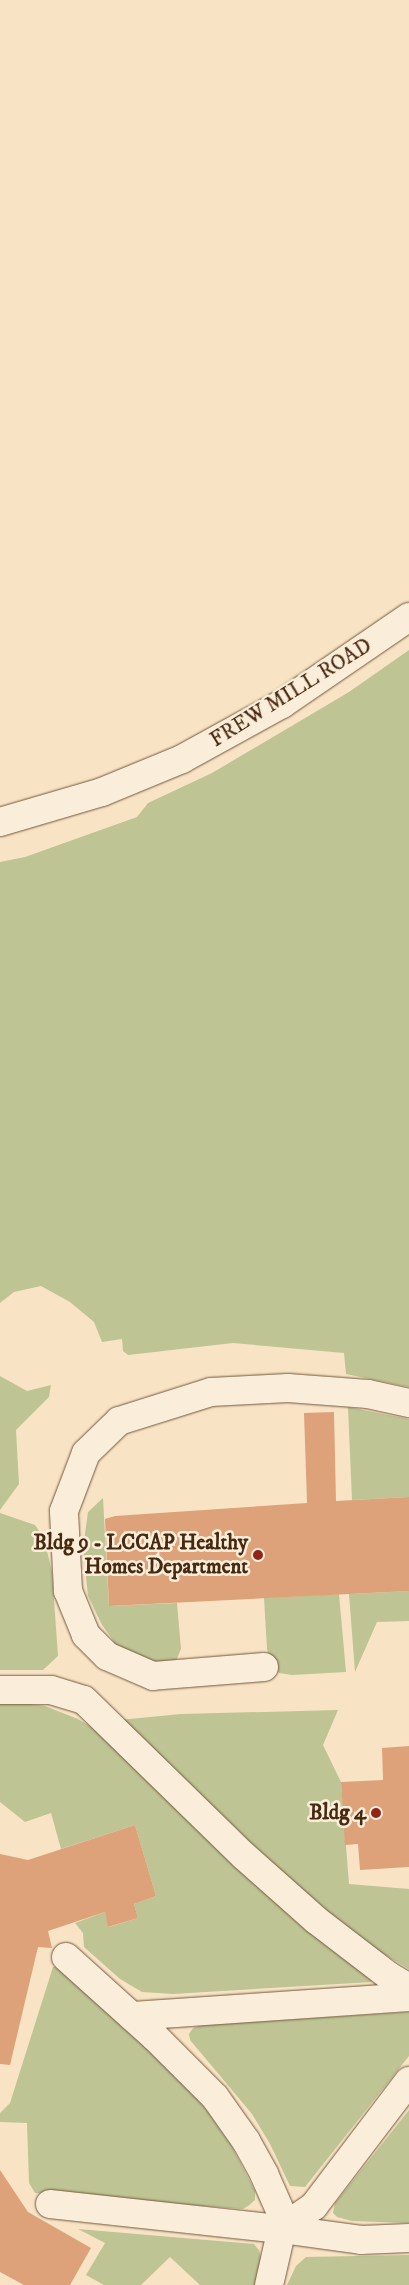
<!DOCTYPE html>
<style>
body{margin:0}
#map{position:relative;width:409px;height:2285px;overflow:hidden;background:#f8e4c5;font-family:"IM FELL DW Pica",serif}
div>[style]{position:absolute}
.green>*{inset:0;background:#bec494}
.building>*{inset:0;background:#dda27a}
.roads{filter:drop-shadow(0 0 1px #73573e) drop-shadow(0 0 1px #73573e)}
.minor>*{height:28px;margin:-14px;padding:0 14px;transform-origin:14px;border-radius:14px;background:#faedd9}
.dots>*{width:14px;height:14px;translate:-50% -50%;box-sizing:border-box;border:2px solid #faedd9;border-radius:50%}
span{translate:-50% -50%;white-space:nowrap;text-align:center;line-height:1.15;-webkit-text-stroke:5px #faedd9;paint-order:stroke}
.street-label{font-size:21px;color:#472811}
.poi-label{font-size:21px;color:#472811;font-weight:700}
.right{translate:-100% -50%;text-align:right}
</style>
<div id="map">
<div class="green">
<div style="clip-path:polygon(409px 650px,409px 1387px,346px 1374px,344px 1353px,233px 1343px,128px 1355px,123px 1351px,122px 1339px,102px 1342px,94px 1322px,70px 1302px,41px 1286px,14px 1292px,0 1303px,0 862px,25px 857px,137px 817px,148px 803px,212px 773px,349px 692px)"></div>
<div style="clip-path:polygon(0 1376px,27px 1391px,51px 1385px,49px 1397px,16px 1430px,19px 1484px,0 1510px)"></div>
<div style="clip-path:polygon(348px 1407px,409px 1419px,409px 1497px,352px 1500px)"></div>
<div style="clip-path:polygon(103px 1498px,109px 1606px,177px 1603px,181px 1649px,176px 1661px,162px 1669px,115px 1646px,113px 1640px,102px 1625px,88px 1596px,83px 1548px,88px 1512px)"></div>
<div style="clip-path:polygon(0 1513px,35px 1525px,44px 1538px,52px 1572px,58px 1656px,43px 1670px,0 1670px)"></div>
<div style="clip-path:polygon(409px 1591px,409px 1621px,377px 1622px,355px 1672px,349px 1594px)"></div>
<div style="clip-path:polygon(339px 1594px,346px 1672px,292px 1675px,279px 1673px,271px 1663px,267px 1649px,264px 1598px)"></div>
<div style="clip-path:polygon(0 1700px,45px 1706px,78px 1719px,116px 1742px,367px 1973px,372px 1982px,173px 1994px,142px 1992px,120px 1979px,84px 1947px,83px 1933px,75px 1923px,105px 1912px,109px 1927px,138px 1918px,134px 1904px,156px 1896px,135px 1825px,61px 1849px,51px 1813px,25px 1822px,0 1802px)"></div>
<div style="clip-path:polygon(338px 1710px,323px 1745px,341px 1782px,349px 1884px,409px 1889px,409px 1969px,365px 1943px,307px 1902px,119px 1720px,181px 1714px)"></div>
<div style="clip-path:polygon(53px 1967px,60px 1967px,136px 2036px,198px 2098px,231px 2145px,255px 2191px,255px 2200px,248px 2206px,243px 2209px,229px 2208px,35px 2193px,29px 2183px,27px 2123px,0 2122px,0 2113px,10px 2103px)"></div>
<div style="clip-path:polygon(409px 2012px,409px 2056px,305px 2187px,290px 2186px,270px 2144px,252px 2114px,190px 2040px,189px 2034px,193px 2028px,202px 2025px)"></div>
<div style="clip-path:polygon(409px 2110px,409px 2223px,352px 2221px,337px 2217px,333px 2213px,335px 2203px)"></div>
<div style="clip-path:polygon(78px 2229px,254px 2244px,259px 2250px,262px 2261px,256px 2285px,200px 2285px,170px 2257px,141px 2285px,104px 2285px,86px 2275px,105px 2243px)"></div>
<div style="clip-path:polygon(409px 2255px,409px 2285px,287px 2285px,296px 2266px,306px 2257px)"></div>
</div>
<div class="building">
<div style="clip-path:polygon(334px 1412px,336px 1501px,409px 1497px,409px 1591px,109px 1606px,105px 1519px,115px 1516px,307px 1503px,304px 1413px)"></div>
<div style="clip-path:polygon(409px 1746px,409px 1867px,360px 1870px,358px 1844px,345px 1845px,341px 1782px,383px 1780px,382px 1748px)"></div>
<div style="clip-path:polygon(135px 1825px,156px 1896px,134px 1904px,138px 1918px,108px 1927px,105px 1912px,48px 1931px,52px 1948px,38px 1947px,10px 2065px,0 2064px,0 1854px,28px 1860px)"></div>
<div style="clip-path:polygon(0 2170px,28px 2212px,91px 2248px,70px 2285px,24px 2285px,0 2272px)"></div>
</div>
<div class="roads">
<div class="minor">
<div style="left:0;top:822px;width:106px;rotate:-16.4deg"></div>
<div style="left:102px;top:792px;width:87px;rotate:-22.4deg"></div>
<div style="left:182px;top:759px;width:114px;rotate:-28.8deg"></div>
<div style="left:282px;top:704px;width:154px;rotate:-34.4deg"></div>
<div style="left:264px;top:1667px;width:111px;rotate:175.4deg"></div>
<div style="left:153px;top:1676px;width:50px;rotate:-156.5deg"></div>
<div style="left:107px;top:1656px;width:30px;rotate:-135deg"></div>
<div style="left:86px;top:1635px;width:48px;rotate:-112.2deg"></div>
<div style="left:68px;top:1591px;width:80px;rotate:-92.9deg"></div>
<div style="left:64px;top:1511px;width:62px;rotate:-69.2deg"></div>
<div style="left:86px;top:1453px;width:46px;rotate:-44.1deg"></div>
<div style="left:119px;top:1421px;width:96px;rotate:-17.5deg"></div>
<div style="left:211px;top:1392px;width:77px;rotate:-3deg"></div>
<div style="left:288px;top:1388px;width:80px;rotate:4.3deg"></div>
<div style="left:368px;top:1394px;width:42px;rotate:12.4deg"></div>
<div style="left:0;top:1690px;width:51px"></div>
<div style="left:51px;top:1690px;width:34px;rotate:17deg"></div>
<div style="left:84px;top:1700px;width:223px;rotate:44.3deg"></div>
<div style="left:244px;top:1856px;width:96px;rotate:41.6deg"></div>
<div style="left:316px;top:1920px;width:92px;rotate:37.5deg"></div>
<div style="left:389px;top:1976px;width:23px;rotate:31deg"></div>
<div style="left:66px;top:1957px;width:120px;rotate:42deg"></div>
<div style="left:155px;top:2037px;width:85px;rotate:45deg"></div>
<div style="left:215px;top:2097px;width:54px;rotate:54.8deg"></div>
<div style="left:246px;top:2141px;width:38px;rotate:61deg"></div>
<div style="left:264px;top:2174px;width:45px;rotate:66.3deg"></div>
<div style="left:282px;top:2215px;width:22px;rotate:95deg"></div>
<div style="left:280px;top:2237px;width:49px;rotate:102.9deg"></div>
<div style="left:132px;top:2016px;width:278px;rotate:-3.9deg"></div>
<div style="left:50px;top:2204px;width:232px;rotate:6.2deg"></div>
<div style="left:281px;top:2229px;width:81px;rotate:7.8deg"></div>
<div style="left:361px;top:2240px;width:48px;rotate:-2.4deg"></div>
<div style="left:281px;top:2229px;width:40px;rotate:-34.9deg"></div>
<div style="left:314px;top:2206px;width:157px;rotate:-52.8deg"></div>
</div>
</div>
<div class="dots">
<div style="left:258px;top:1555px;background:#8f2418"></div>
<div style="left:376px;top:1813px;background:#8f2418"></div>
</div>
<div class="street-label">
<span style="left:291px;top:693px;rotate:-32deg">FREW MILL ROAD</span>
</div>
<div class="poi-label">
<span class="right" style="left:248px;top:1555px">Bldg 9 - LCCAP Healthy<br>Homes Department</span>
<span class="right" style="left:366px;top:1813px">Bldg 4</span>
</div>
</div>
